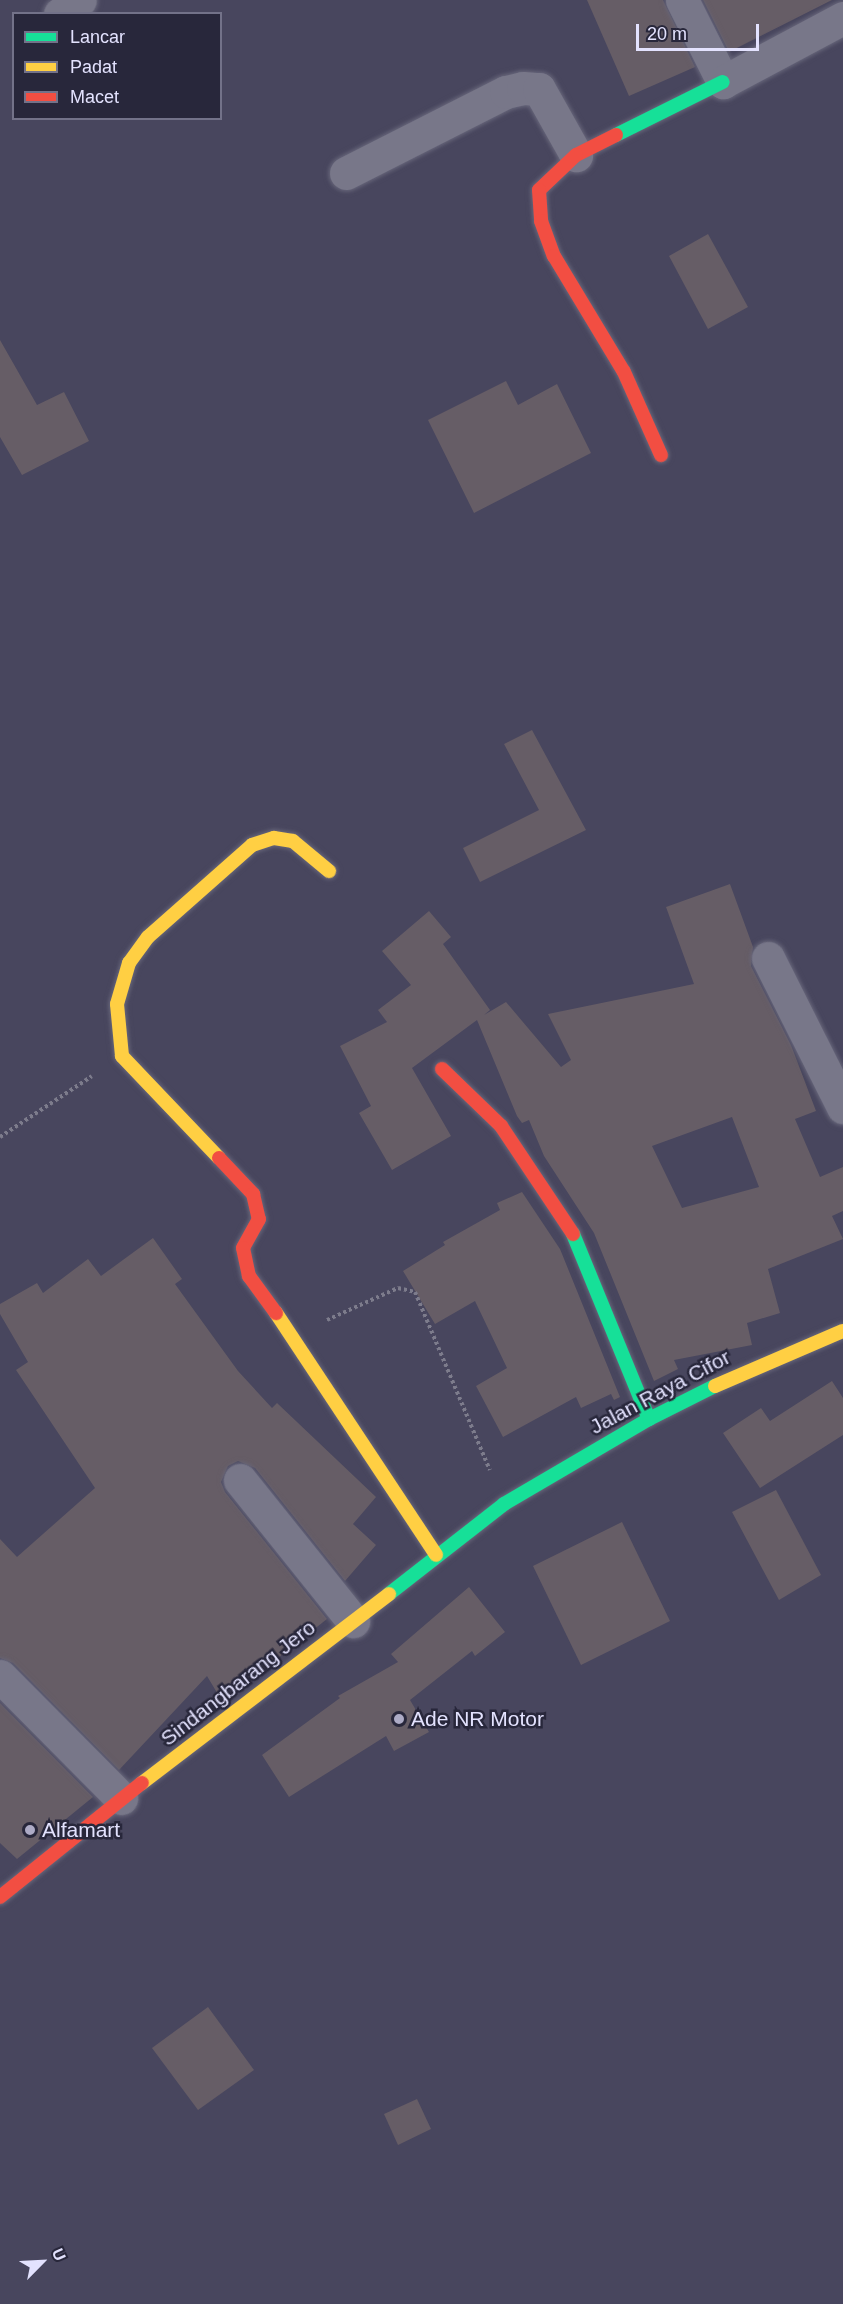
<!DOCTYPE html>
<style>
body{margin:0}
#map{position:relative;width:843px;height:2304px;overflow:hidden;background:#48465e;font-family:Helvetica,sans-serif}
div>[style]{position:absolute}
.building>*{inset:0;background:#665d66}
.path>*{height:4px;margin-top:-2px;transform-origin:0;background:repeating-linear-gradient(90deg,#7d7c8c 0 3px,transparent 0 6px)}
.roads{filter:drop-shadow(0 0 2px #67667a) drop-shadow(0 0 2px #67667a)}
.street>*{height:33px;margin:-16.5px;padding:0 16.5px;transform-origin:16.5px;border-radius:16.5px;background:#787789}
.fast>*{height:14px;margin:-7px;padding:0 7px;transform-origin:7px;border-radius:7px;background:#16e098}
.slow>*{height:14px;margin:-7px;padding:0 7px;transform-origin:7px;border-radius:7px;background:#ffcf43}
.jam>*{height:14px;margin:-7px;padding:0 7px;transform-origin:7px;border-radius:7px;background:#f24e42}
.dots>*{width:16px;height:16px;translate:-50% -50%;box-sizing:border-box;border:3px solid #28273b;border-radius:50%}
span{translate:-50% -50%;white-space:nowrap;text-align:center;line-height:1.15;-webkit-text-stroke:5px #28273b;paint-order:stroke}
.street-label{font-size:21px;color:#e3e2fe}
.poi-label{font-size:21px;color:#e3e2fe}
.left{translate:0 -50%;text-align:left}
.legend{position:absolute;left:12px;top:12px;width:210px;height:108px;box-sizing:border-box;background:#28273b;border:2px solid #737289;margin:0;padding:8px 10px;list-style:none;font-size:18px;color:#e3e2fe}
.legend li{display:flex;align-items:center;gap:12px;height:30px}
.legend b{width:30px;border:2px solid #737289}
.north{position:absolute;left:12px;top:2232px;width:60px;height:60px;-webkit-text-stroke:4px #28273b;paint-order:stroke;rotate:66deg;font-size:16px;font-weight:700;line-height:24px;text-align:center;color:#e3e2fe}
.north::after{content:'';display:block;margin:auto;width:21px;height:27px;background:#e3e2fe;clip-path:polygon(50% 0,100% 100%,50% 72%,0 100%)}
.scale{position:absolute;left:636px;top:24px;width:123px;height:27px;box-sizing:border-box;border:3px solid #e3e2fe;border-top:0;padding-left:8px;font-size:18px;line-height:21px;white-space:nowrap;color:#e3e2fe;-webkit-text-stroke:4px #28273b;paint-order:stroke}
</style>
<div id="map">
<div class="building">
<div style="clip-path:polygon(587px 0,663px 0,695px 67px,629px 96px)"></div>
<div style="clip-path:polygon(703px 0,832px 0,729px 52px)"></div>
<div style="clip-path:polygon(708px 234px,748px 307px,708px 329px,669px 256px)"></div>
<div style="clip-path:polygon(0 340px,37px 405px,64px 392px,89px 441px,22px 475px,0 437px)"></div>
<div style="clip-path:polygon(506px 381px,518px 405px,557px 384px,591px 453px,474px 513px,428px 420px)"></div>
<div style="clip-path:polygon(532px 730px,586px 830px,480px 882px,463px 848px,539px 810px,504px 744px)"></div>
<div style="clip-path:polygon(evenodd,730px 884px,753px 947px,751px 966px,791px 1045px,816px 1111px,795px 1119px,820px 1177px,843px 1167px,843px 1211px,832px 1216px,843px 1239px,768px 1269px,780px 1313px,747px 1323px,752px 1345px,674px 1360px,678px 1369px,654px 1381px,594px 1233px,544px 1156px,529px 1120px,522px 1123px,517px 1116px,477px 1020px,412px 1068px,451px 1136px,392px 1170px,359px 1113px,371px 1106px,340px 1046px,387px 1022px,378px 1010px,411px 985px,382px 951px,429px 911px,451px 937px,443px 944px,490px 1010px,484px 1015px,506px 1002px,561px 1067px,571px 1060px,548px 1014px,694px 984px,666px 907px,730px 884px,732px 1117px,759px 1187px,682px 1208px,652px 1146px,732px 1117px)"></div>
<div style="clip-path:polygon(522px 1192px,560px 1249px,620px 1397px,614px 1400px,611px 1394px,581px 1408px,576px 1397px,503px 1437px,476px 1386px,507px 1368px,475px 1301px,435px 1324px,403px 1271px,445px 1245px,443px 1242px,500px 1210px,497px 1203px)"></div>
<div style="clip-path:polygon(153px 1238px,182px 1279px,175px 1284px,238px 1371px,272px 1408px,277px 1403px,376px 1497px,353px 1524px,376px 1545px,345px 1581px,255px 1468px,238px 1461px,228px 1466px,221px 1482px,225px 1492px,327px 1619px,259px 1673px,219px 1696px,207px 1676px,119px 1770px,13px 1663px,0 1658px,0 1539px,17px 1557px,95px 1488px,16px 1370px,28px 1362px,0 1314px,0 1304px,37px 1283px,43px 1293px,88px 1259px,101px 1276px)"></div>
<div style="clip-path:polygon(832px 1381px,843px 1398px,843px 1435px,760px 1488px,723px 1433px,761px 1408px,770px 1421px)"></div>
<div style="clip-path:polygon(776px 1490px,821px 1575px,779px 1600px,732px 1512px)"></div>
<div style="clip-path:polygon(622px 1522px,670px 1621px,581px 1665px,533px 1566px)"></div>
<div style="clip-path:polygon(469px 1587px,505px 1632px,475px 1656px,472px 1651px,410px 1700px,429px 1732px,394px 1751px,386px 1736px,289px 1797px,262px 1755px,340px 1698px,338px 1696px,398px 1662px,391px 1654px)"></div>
<div style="clip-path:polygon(0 1703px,93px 1797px,17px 1859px,0 1843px)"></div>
<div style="clip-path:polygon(208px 2007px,254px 2070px,198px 2110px,152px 2048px)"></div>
<div style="clip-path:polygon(417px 2099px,431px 2129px,398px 2145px,384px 2114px)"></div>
</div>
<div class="path">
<div style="left:0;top:1137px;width:110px;rotate:-33.5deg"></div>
<div style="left:327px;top:1320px;width:78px;rotate:-24.3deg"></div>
<div style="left:398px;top:1288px;width:17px;rotate:13deg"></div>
<div style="left:415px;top:1292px;width:193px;rotate:67.2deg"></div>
</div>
<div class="roads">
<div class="street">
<div style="left:682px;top:0;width:92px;rotate:63.4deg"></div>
<div style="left:723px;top:82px;width:136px;rotate:-28.1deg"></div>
<div style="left:60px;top:14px;width:24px;rotate:-35deg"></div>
<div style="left:346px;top:173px;width:179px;rotate:-26.9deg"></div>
<div style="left:506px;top:92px;width:17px;rotate:-13deg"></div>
<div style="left:523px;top:88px;width:16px;rotate:4deg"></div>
<div style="left:539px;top:89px;width:76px;rotate:60.7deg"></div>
<div style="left:768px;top:958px;width:167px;rotate:63.3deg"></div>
<div style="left:240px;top:1480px;width:181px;rotate:51.3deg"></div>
<div style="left:0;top:1676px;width:172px;rotate:45.2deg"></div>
</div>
<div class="fast">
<div style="left:616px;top:135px;width:119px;rotate:-26.4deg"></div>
<div style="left:573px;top:1234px;width:200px;rotate:67.7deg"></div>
<div style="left:389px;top:1594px;width:146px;rotate:-38deg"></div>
<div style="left:504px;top:1504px;width:168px;rotate:-30.4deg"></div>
<div style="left:649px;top:1419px;width:74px;rotate:-26.6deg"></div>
</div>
<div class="slow">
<div style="left:219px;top:1158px;width:141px;rotate:-133.6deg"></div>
<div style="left:122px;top:1056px;width:52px;rotate:-95.5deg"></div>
<div style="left:117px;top:1004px;width:43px;rotate:-73.7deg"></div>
<div style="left:129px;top:963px;width:32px;rotate:-54deg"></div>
<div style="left:148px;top:937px;width:139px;rotate:-41.5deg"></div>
<div style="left:252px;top:845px;width:23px;rotate:-18deg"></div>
<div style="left:274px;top:838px;width:19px;rotate:9deg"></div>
<div style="left:293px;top:841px;width:47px;rotate:39.8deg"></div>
<div style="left:276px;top:1313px;width:290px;rotate:56.5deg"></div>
<div style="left:715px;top:1386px;width:139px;rotate:-23.3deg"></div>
<div style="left:142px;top:1783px;width:311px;rotate:-37.4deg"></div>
</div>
<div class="jam">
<div style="left:616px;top:135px;width:45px;rotate:153.4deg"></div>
<div style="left:576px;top:155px;width:51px;rotate:136.6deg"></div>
<div style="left:539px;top:190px;width:31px;rotate:86deg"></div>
<div style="left:541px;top:221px;width:37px;rotate:70deg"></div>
<div style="left:554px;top:256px;width:135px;rotate:58.9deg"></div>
<div style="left:624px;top:372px;width:91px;rotate:66deg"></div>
<div style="left:442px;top:1069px;width:82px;rotate:44deg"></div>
<div style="left:501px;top:1126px;width:130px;rotate:56.3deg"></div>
<div style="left:219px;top:1158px;width:50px;rotate:46.6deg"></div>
<div style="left:253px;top:1194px;width:26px;rotate:77deg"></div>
<div style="left:259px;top:1219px;width:33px;rotate:119deg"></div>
<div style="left:243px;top:1248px;width:29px;rotate:78deg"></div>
<div style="left:249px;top:1276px;width:46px;rotate:53.9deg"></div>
<div style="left:0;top:1897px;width:182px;rotate:-38.8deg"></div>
</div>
</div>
<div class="dots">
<div style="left:399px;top:1719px;background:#adabc6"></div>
<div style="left:30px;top:1830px;background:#adabc6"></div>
</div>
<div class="street-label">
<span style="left:660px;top:1392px;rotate:-28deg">Jalan Raya Cifor</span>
<span style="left:238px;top:1683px;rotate:-38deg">Sindangbarang Jero</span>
</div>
<div class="poi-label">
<span class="left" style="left:411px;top:1719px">Ade NR Motor</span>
<span class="left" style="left:42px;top:1830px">Alfamart</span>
</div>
<ul class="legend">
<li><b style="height:8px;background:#16e098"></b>Lancar</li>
<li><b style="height:8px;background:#ffcf43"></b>Padat</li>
<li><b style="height:8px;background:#f24e42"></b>Macet</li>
</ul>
<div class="north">U</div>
<div class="scale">20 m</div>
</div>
